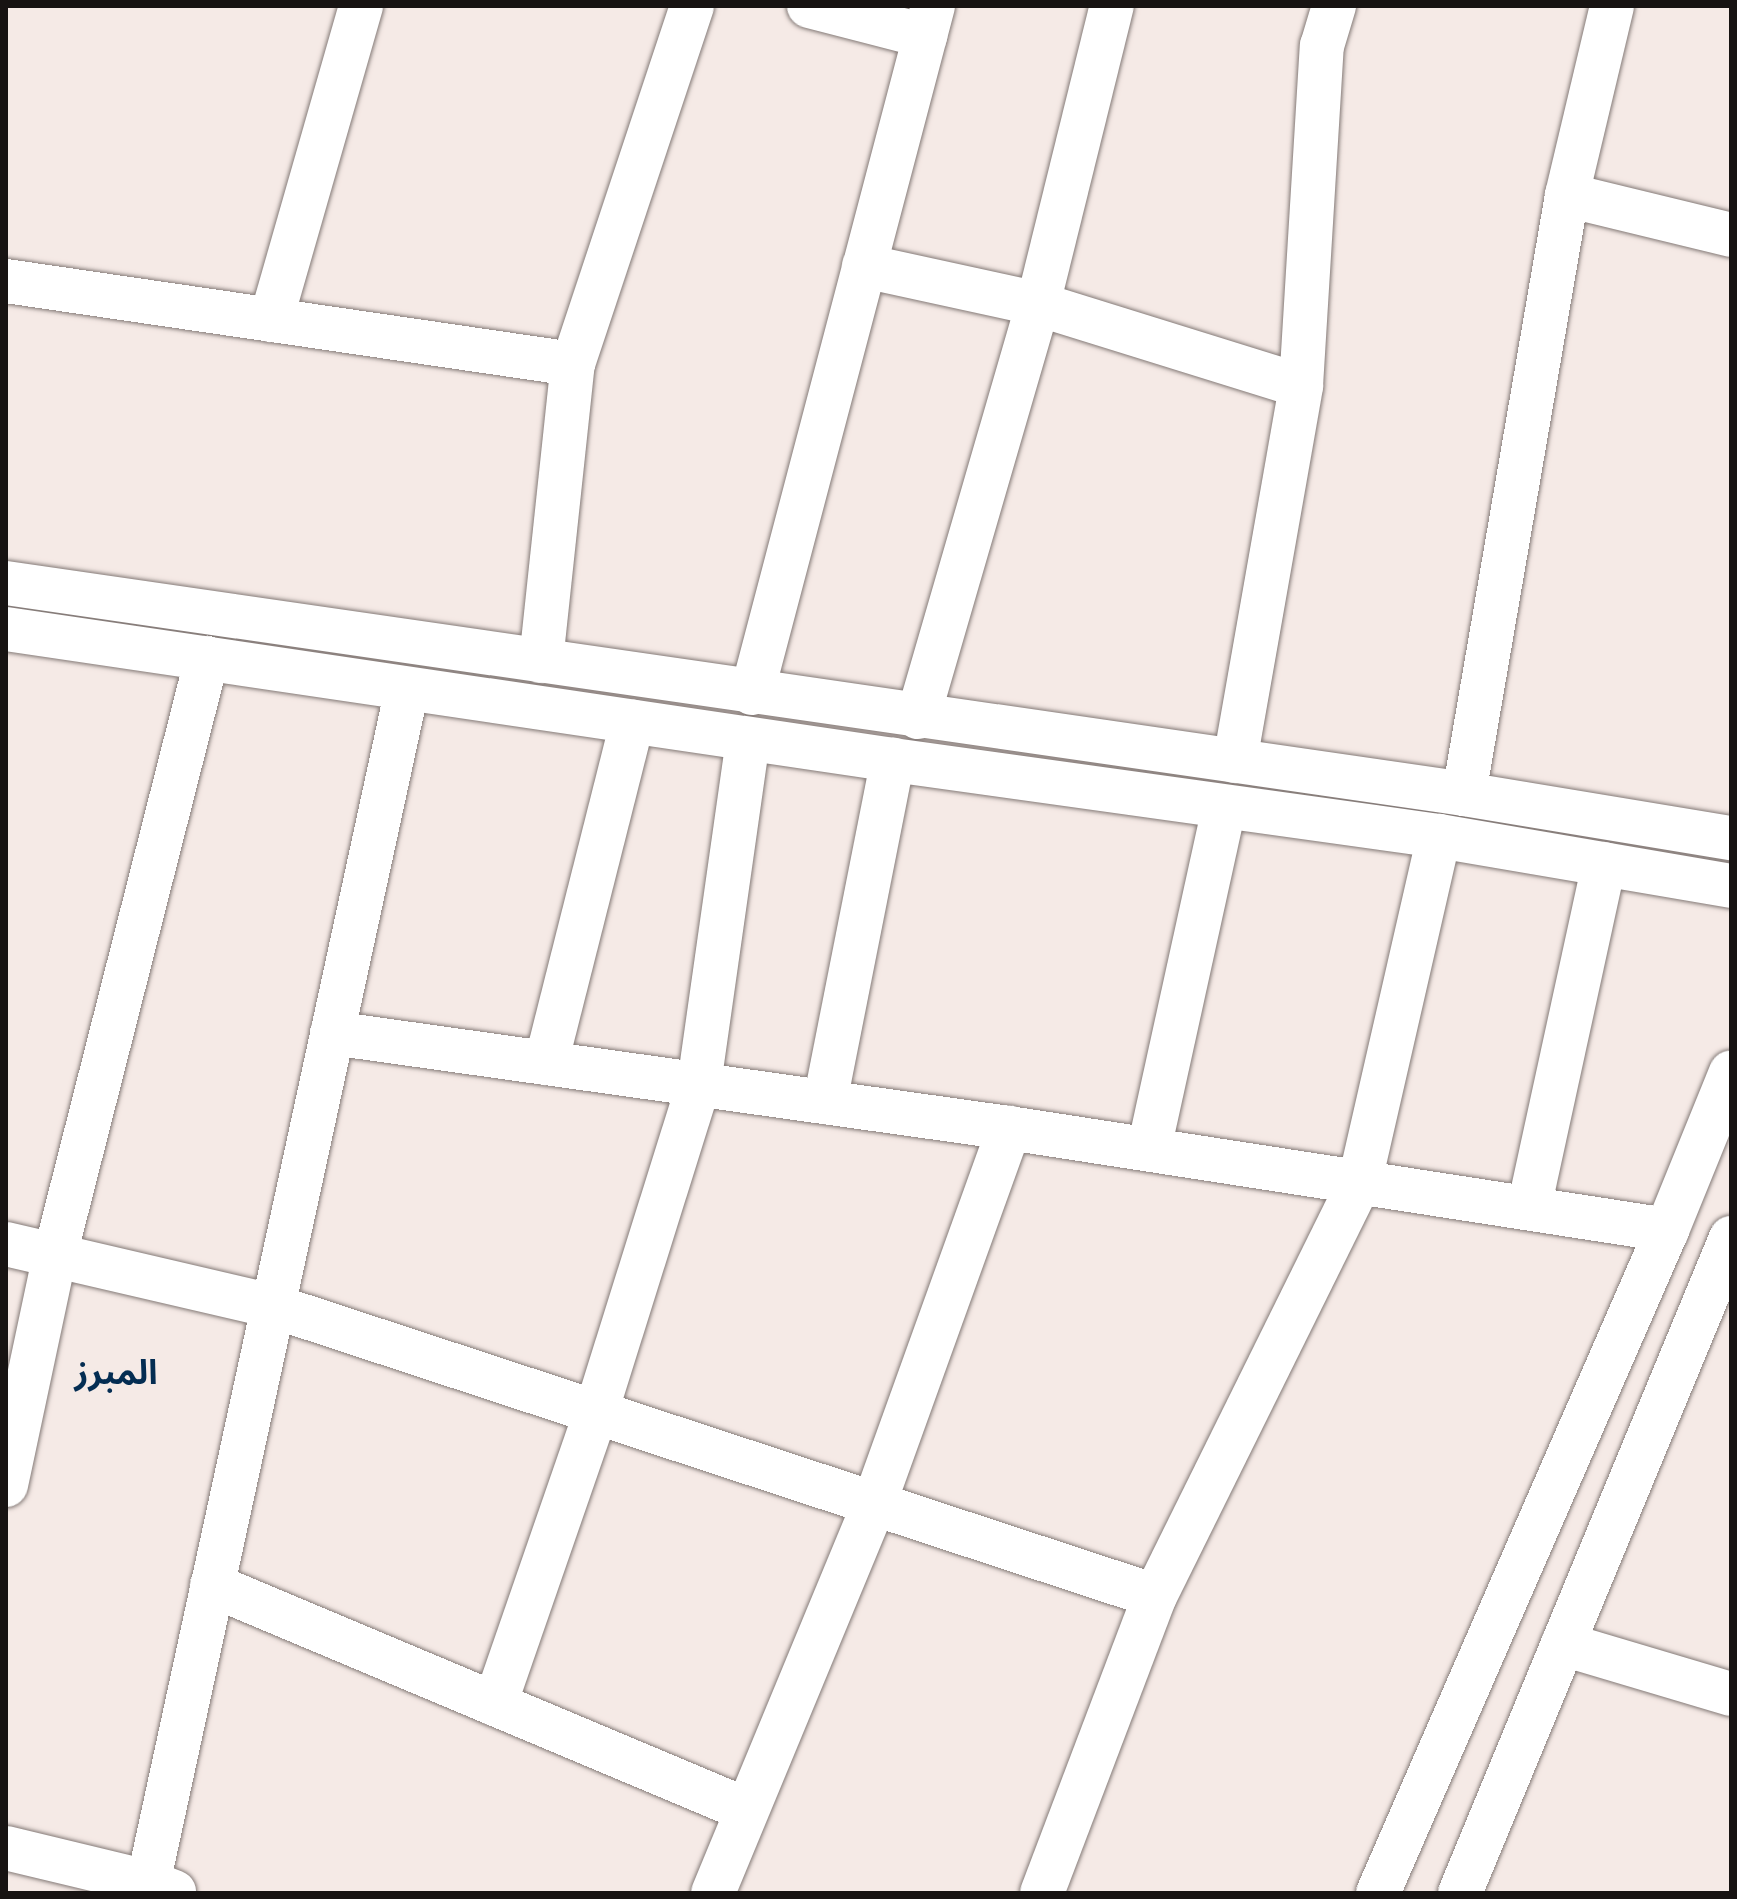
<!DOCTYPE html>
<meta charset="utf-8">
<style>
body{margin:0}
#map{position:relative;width:1737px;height:1899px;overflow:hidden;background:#f5eae6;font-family:Jost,"Noto Sans Arabic",sans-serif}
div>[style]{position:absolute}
.roads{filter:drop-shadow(0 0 2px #847a77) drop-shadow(0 0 2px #847a77)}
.minor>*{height:44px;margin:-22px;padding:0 22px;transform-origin:22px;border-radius:22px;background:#fff}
.tertiary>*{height:44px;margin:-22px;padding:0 22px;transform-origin:22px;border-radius:22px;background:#fff}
span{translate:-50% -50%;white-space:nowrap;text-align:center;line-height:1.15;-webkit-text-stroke:6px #f5eae6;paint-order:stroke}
.neighbourhood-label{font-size:34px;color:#042d52;font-weight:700}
.frame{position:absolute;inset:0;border:8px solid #171312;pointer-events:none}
</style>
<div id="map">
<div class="roads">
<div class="minor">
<div style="left:809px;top:6px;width:120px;rotate:14.5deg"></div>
<div style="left:1567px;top:195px;width:169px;rotate:13.7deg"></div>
<div style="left:864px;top:266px;width:178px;rotate:12.3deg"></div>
<div style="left:1038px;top:304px;width:275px;rotate:17.3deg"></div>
<div style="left:6px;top:281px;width:573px;rotate:8.33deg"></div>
<div style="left:271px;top:320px;width:327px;rotate:-74deg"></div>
<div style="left:6px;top:583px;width:1473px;rotate:8.23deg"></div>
<div style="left:1464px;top:794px;width:271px;rotate:9.4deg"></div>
<div style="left:6px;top:629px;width:897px;rotate:8.4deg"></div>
<div style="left:893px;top:760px;width:551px;rotate:7.92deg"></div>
<div style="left:1439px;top:836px;width:296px;rotate:9.7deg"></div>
<div style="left:541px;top:661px;width:299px;rotate:-83.9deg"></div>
<div style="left:573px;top:364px;width:377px;rotate:-71.6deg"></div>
<div style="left:752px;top:693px;width:710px;rotate:-75.24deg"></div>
<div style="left:918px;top:717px;width:430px;rotate:-73.8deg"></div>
<div style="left:1038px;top:304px;width:307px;rotate:-76.1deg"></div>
<div style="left:1235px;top:761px;width:381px;rotate:-80deg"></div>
<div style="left:1301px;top:386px;width:341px;rotate:-86.5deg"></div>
<div style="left:1322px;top:46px;width:42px;rotate:-73.3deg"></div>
<div style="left:1464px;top:794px;width:608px;rotate:-80.24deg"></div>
<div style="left:1567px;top:195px;width:194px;rotate:-76.6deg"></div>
<div style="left:332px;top:1033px;width:684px;rotate:7.99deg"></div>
<div style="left:1009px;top:1128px;width:666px;rotate:8.81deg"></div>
<div style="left:546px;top:1063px;width:352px;rotate:-75.8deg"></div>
<div style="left:825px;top:1102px;width:349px;rotate:-78.8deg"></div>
<div style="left:1149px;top:1149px;width:349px;rotate:-77.6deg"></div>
<div style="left:1529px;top:1208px;width:352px;rotate:-77.7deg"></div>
<div style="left:6px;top:1244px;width:274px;rotate:13.1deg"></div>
<div style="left:273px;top:1306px;width:928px;rotate:18.2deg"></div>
<div style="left:6px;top:1485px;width:235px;rotate:-78deg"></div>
<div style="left:55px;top:1255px;width:616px;rotate:-75.72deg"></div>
<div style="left:212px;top:1585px;width:580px;rotate:22.81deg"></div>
<div style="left:1563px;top:1644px;width:175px;rotate:16.6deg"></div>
<div style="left:495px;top:1704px;width:309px;rotate:-70.9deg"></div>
<div style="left:596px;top:1412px;width:344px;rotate:-72.6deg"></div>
<div style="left:699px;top:1084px;width:348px;rotate:-81.9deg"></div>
<div style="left:6px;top:1848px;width:146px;rotate:13.5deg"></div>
<div style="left:148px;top:1882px;width:28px;rotate:21deg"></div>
<div style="left:146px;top:1893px;width:1232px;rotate:-77.77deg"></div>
<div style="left:713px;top:1893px;width:421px;rotate:-67.5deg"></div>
<div style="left:874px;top:1504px;width:400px;rotate:-70.2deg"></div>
<div style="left:1042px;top:1893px;width:318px;rotate:-69.2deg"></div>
<div style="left:1155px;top:1596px;width:463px;rotate:-63.7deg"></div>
<div style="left:1360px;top:1181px;width:354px;rotate:-77.1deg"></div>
</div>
<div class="tertiary">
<div style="left:1378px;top:1893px;width:723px;rotate:-66.45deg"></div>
<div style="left:1667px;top:1230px;width:170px;rotate:-67.9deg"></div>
<div style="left:1460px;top:1893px;width:709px;rotate:-67.52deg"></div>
</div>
</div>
<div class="neighbourhood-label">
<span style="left:116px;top:1373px">المبرز</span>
</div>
<div class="frame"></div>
</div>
